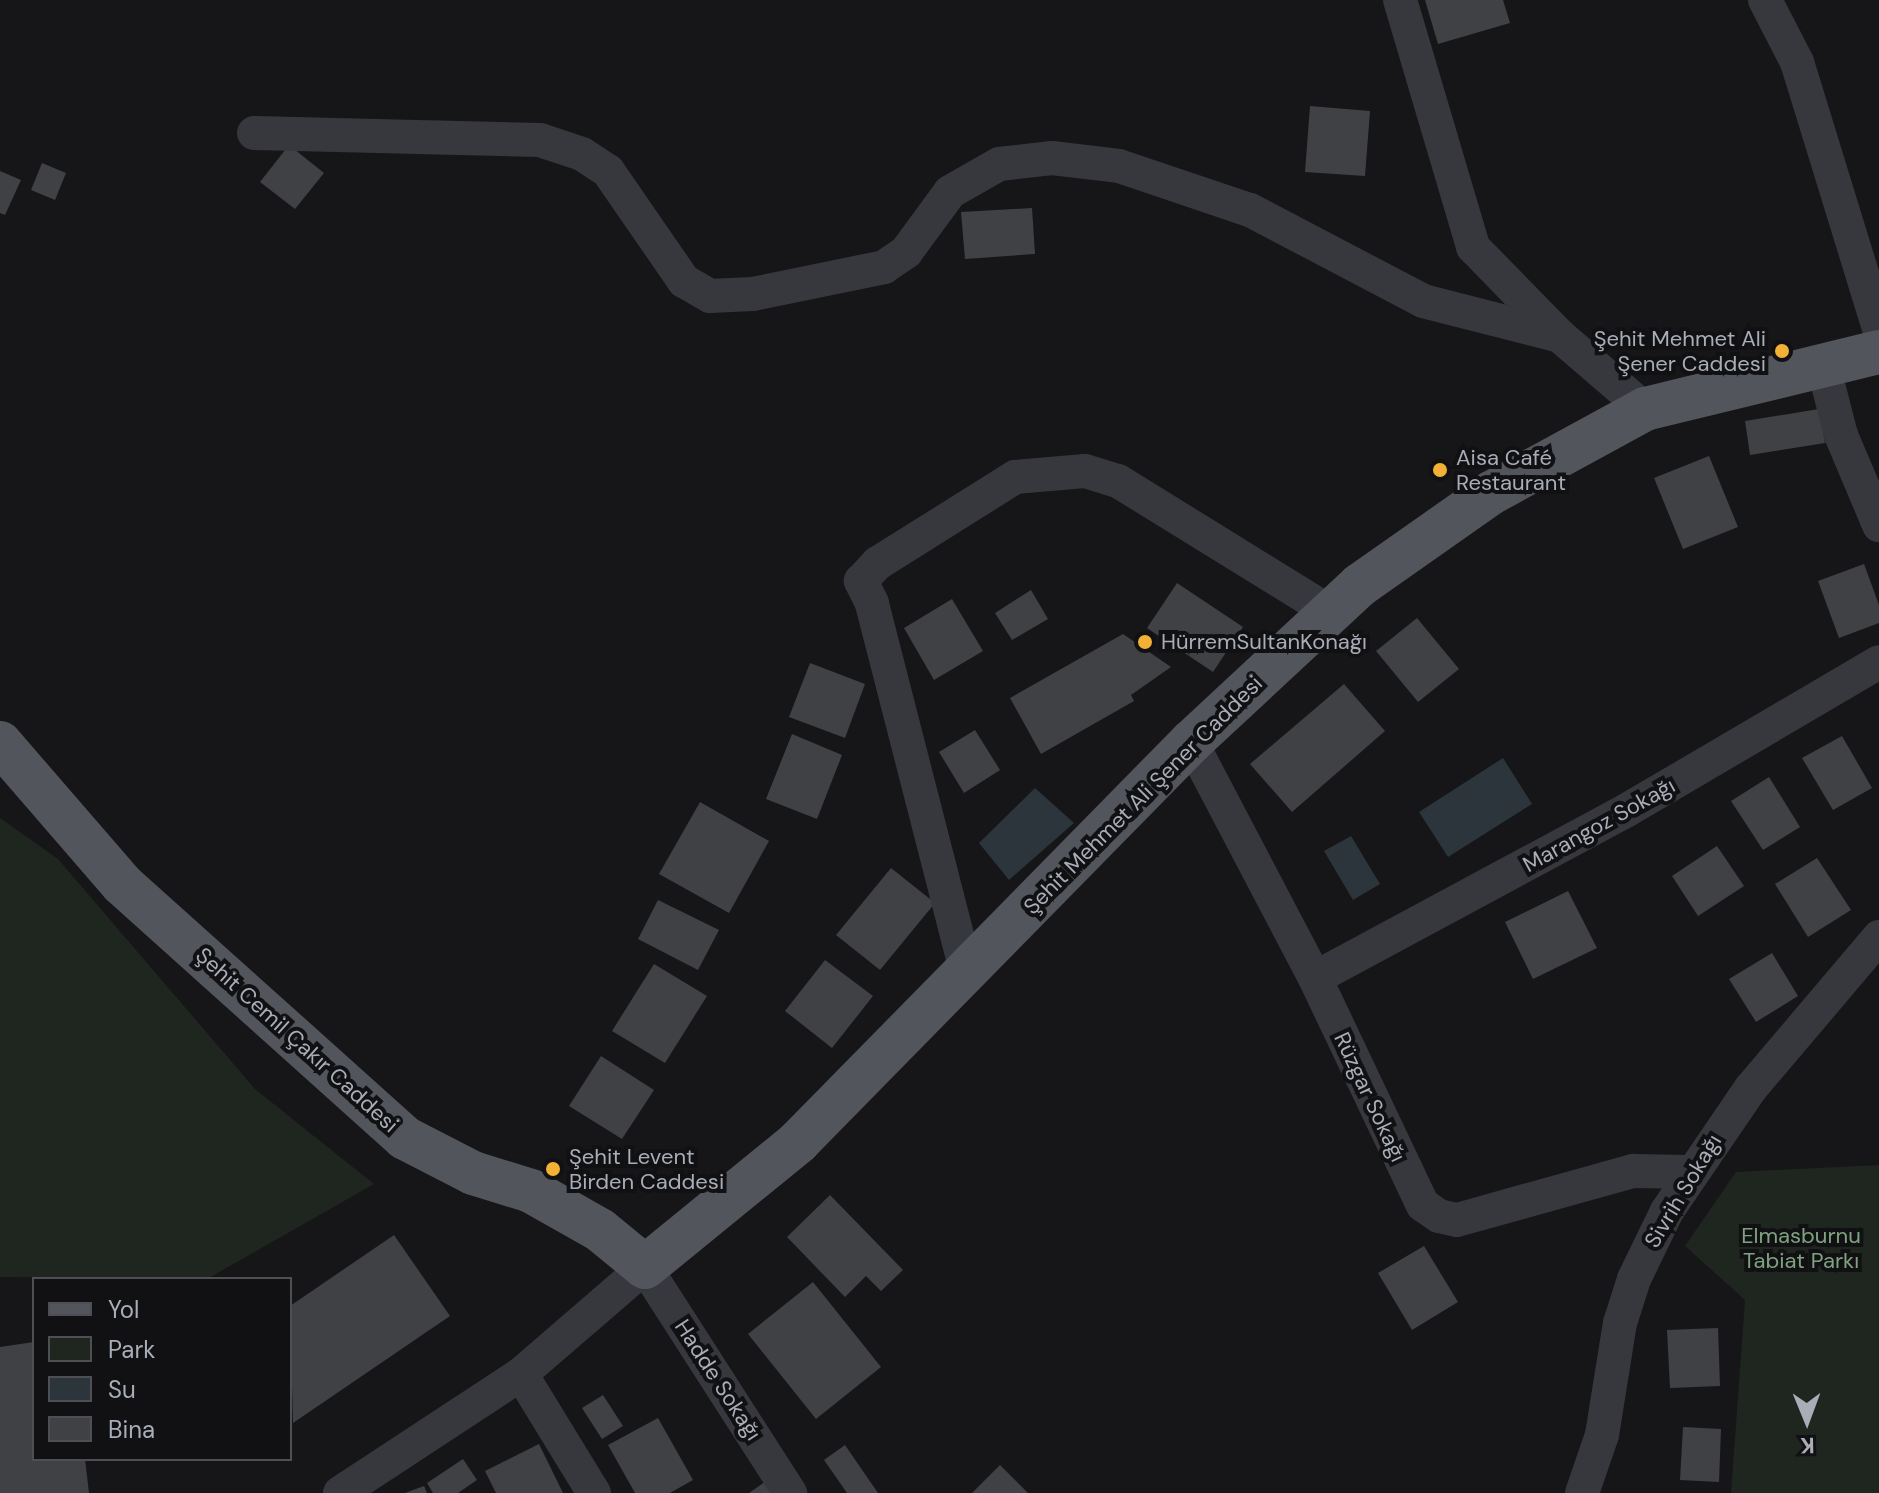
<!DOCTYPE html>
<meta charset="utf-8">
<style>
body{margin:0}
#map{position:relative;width:1879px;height:1493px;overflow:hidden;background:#161618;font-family:"DM Sans",sans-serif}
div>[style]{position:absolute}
.green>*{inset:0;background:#1e261f}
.water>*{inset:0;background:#2c353c}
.building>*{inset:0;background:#404145}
.minor>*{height:34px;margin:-17px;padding:0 17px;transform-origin:17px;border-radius:17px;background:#37383d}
.major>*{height:44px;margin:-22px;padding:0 22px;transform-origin:22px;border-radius:22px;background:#53555c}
.dots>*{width:22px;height:22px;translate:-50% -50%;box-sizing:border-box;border:4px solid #111113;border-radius:50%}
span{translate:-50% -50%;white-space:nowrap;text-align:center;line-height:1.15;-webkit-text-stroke:8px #111113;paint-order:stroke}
.poi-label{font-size:22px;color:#a8adb8}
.right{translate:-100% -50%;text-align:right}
.left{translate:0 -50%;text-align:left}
.street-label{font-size:22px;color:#a8adb8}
.park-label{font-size:22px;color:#7fa381}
.legend{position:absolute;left:32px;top:1277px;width:260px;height:184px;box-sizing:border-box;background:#111113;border:2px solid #4d4f55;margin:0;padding:10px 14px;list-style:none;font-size:24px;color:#a8adb8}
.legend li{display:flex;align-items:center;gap:16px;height:40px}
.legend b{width:40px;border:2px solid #4d4f55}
.north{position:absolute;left:1767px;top:1381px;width:80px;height:80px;-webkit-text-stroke:6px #111113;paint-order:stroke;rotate:179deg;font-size:22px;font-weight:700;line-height:32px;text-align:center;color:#a8adb8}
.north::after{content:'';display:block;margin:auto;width:28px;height:36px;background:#a8adb8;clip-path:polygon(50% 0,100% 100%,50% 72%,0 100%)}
</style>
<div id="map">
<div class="green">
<div style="clip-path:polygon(0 818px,58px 859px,255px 1089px,374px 1184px,207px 1279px,0 1277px)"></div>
<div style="clip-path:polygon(1879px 1165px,1879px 1493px,1731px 1493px,1745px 1300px,1685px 1246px,1736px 1172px)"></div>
</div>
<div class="water">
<div style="clip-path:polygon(1503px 758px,1532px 804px,1448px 857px,1419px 812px)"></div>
<div style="clip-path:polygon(1035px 788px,1074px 823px,1009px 880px,979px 843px)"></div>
<div style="clip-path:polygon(1351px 836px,1380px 884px,1353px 900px,1324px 851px)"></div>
</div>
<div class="building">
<div style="clip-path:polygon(1425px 0,1503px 0,1510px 23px,1438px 44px)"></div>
<div style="clip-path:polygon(1310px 106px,1370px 111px,1365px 176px,1305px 172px)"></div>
<div style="clip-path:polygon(289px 145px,324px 173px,295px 209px,260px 182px)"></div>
<div style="clip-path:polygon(42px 163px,66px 173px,55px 200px,31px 190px)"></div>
<div style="clip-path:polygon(0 171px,21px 180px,5px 215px,0 213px)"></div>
<div style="clip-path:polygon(1032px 208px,1035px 254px,965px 259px,961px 212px)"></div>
<div style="clip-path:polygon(1819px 409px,1825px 443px,1750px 455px,1745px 421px)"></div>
<div style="clip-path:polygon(1709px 456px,1738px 527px,1683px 549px,1654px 478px)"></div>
<div style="clip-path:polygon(1864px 564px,1879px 605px,1879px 623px,1839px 638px,1818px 581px)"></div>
<div style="clip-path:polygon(1177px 583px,1243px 627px,1213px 672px,1147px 628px)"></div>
<div style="clip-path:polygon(1031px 590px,1048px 619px,1012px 640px,995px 613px)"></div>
<div style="clip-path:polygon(952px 599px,983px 651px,934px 680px,904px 628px)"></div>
<div style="clip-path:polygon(1417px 618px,1459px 669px,1418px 702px,1376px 651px)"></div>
<div style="clip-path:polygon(1123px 634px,1171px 667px,1131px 695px,1134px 701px,1041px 754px,1010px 698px)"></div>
<div style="clip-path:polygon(810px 663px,865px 684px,845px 738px,789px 717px)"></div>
<div style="clip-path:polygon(1344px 684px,1385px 731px,1292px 812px,1250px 764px)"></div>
<div style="clip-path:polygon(975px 730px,1000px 770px,964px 793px,939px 752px)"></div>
<div style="clip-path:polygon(792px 734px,842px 755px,817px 819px,766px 799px)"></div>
<div style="clip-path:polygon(1842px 736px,1872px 788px,1833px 810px,1802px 758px)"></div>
<div style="clip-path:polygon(1769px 777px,1800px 827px,1763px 850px,1731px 801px)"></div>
<div style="clip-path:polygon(700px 802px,769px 841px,729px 913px,659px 874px)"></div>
<div style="clip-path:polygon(1717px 846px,1744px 886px,1698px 916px,1672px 876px)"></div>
<div style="clip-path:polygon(1817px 858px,1851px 910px,1808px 937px,1775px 884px)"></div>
<div style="clip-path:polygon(891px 868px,935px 903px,880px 970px,836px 935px)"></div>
<div style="clip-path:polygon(1568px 891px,1597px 948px,1533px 979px,1505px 922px)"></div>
<div style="clip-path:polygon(658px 900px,719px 930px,698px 970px,638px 939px)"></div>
<div style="clip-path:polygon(1772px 953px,1798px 996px,1756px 1022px,1729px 979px)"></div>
<div style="clip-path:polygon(825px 960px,873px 996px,832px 1048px,785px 1011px)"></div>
<div style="clip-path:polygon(654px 964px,707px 996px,665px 1063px,612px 1031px)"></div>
<div style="clip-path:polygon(601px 1056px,654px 1090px,622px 1139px,569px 1106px)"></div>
<div style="clip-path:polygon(830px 1195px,903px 1270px,881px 1291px,866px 1276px,845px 1297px,787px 1237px)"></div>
<div style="clip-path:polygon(394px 1235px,450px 1316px,293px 1423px,290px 1306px)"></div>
<div style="clip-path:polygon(1424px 1246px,1458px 1302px,1412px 1330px,1378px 1273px)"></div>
<div style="clip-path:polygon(813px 1282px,881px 1367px,816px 1419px,748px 1334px)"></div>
<div style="clip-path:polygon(1718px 1328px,1720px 1386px,1670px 1388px,1667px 1330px)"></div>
<div style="clip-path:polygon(34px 1342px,34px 1459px,85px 1459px,89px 1493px,0 1493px,0 1347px)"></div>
<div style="clip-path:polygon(603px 1395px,623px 1426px,602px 1439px,582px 1408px)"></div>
<div style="clip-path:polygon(658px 1418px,693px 1480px,670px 1493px,635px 1493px,608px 1445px)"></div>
<div style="clip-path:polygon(1683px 1427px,1721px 1429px,1719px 1482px,1680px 1480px)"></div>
<div style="clip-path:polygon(539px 1444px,563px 1493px,496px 1493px,485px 1471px)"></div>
<div style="clip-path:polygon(845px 1445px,878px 1493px,847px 1493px,824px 1460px)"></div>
<div style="clip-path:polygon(463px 1459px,477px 1480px,458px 1493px,433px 1493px,427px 1483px)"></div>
<div style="clip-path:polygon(1000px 1465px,1028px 1493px,972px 1493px)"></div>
<div style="clip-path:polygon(773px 1476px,785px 1493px,749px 1493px)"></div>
<div style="clip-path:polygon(424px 1486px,427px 1493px,405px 1493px)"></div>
</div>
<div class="minor">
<div style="left:1400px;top:0;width:258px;rotate:73.5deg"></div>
<div style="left:1473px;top:247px;width:124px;rotate:45.7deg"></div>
<div style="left:1560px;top:336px;width:112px;rotate:40.7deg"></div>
<div style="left:1765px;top:0;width:70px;rotate:62.7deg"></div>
<div style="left:1797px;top:62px;width:279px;rotate:72.9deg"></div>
<div style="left:254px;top:133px;width:286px;rotate:1.4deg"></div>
<div style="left:540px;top:140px;width:44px;rotate:18.4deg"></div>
<div style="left:582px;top:154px;width:31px;rotate:33deg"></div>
<div style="left:608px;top:171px;width:134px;rotate:55.4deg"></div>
<div style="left:684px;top:281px;width:30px;rotate:30deg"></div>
<div style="left:710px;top:296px;width:43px;rotate:-2.7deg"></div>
<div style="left:753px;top:294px;width:134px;rotate:-11.6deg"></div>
<div style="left:884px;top:267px;width:27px;rotate:-34deg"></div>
<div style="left:906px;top:252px;width:74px;rotate:-53.7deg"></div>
<div style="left:950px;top:192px;width:56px;rotate:-29.7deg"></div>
<div style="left:999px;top:164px;width:53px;rotate:-6.5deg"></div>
<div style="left:1052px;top:158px;width:67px;rotate:6.8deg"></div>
<div style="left:1119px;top:166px;width:138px;rotate:18.6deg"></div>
<div style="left:1250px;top:210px;width:195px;rotate:27.7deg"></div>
<div style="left:1423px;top:301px;width:141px;rotate:14.3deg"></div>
<div style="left:1823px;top:365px;width:72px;rotate:75.6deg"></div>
<div style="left:1841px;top:435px;width:98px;rotate:67.1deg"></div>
<div style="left:1191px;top:742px;width:267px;rotate:62.3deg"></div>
<div style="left:1315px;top:978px;width:251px;rotate:64.6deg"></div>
<div style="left:1423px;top:1205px;width:19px;rotate:35deg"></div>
<div style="left:1439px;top:1216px;width:18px;rotate:13deg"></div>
<div style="left:1457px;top:1220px;width:183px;rotate:-15.6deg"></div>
<div style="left:1633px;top:1171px;width:57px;rotate:1deg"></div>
<div style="left:967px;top:974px;width:383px;rotate:-104.4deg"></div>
<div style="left:872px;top:603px;width:25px;rotate:-117deg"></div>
<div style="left:861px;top:581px;width:25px;rotate:-47deg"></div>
<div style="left:878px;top:563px;width:162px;rotate:-32.1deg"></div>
<div style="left:1015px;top:477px;width:70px;rotate:-4.9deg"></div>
<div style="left:1085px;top:471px;width:34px;rotate:17deg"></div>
<div style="left:1118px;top:481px;width:249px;rotate:31.7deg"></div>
<div style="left:1315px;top:978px;width:354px;rotate:-28.3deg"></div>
<div style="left:1627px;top:810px;width:292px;rotate:-30.4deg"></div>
<div style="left:521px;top:1374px;width:140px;rotate:58.5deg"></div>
<div style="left:340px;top:1493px;width:217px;rotate:-33.3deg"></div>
<div style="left:521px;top:1374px;width:164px;rotate:-40.8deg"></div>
<div style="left:645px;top:1267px;width:269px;rotate:57.3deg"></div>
<div style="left:1582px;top:1493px;width:61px;rotate:-71deg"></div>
<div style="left:1602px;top:1435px;width:113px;rotate:-80.9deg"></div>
<div style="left:1620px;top:1323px;width:46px;rotate:-72.3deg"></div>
<div style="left:1634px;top:1279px;width:76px;rotate:-64.1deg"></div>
<div style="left:1667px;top:1211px;width:149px;rotate:-55.7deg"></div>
<div style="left:1751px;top:1088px;width:198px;rotate:-49.7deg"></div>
</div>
<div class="major">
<div style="left:0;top:743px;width:186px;rotate:49.1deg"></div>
<div style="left:122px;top:884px;width:380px;rotate:41.9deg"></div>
<div style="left:405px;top:1138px;width:76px;rotate:27.2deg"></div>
<div style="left:473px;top:1173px;width:61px;rotate:17.2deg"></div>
<div style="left:531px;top:1191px;width:79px;rotate:29.5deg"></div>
<div style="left:600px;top:1230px;width:58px;rotate:39.4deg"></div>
<div style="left:645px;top:1267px;width:198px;rotate:-39.2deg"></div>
<div style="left:798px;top:1142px;width:561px;rotate:-45.51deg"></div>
<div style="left:1191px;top:742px;width:231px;rotate:-42.9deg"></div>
<div style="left:1360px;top:585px;width:160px;rotate:-35.1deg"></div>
<div style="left:1491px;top:493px;width:175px;rotate:-28.6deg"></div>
<div style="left:1645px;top:409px;width:241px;rotate:-13.7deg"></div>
</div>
<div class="dots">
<div style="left:1782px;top:351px;background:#f2b134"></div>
<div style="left:1440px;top:470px;background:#f2b134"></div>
<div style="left:1145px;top:642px;background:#f2b134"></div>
<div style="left:553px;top:1169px;background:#f2b134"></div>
</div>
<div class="poi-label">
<span class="right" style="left:1766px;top:351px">Şehit Mehmet Ali<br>Şener Caddesi</span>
<span class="left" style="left:1456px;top:470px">Aisa Café<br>Restaurant</span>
<span class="left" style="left:1161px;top:642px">HürremSultanKonağı</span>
<span class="left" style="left:569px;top:1169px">Şehit Levent<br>Birden Caddesi</span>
</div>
<div class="street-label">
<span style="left:1143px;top:795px;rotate:-45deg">Şehit Mehmet Ali Şener Caddesi</span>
<span style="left:1599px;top:825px;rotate:-29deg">Marangoz Sokağı</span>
<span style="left:297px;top:1040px;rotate:42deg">Şehit Cemil Çakır Caddesi</span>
<span style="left:1370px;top:1097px;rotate:65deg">Rüzgar Sokağı</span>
<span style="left:1683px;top:1191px;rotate:-59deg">Sivrih Sokağı</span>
<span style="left:718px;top:1380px;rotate:57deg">Hadde Sokağı</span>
</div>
<div class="park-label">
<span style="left:1801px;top:1248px">Elmasburnu<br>Tabiat Parkı</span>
</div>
<ul class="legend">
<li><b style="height:10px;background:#53555c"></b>Yol</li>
<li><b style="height:22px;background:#1e261f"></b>Park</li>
<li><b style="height:22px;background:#2c353c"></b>Su</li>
<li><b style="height:22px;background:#404145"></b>Bina</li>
</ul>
<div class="north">K</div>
</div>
